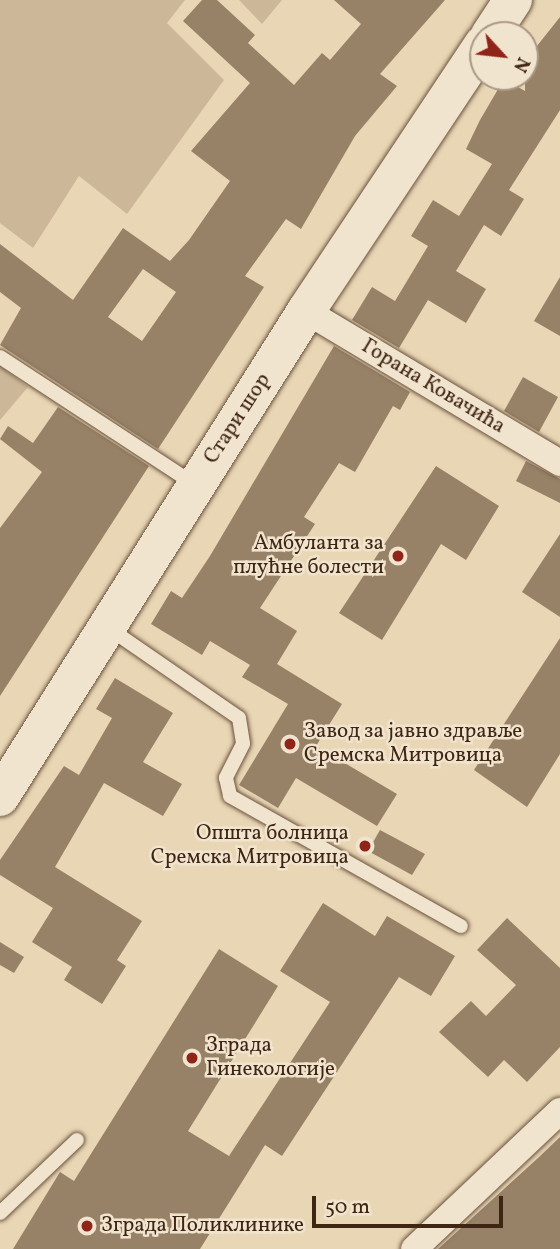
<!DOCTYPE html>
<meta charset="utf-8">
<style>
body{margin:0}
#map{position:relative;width:560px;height:1249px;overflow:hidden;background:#e9d6b5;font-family:Vollkorn,serif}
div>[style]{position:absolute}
.green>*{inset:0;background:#ccb899}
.building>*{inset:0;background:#978267}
.roads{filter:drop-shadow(0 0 2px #6a523c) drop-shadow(0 0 2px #6a523c)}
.lane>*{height:14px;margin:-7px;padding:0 7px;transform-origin:7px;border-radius:7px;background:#f1e4cf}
.street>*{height:26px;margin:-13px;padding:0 13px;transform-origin:13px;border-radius:13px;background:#f1e4cf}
.secondary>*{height:38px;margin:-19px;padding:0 19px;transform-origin:19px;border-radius:19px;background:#f1e4cf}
.dots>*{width:19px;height:19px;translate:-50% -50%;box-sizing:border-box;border:4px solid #f1e4cf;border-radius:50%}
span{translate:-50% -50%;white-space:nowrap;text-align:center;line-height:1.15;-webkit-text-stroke:5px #f1e4cf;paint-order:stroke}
.street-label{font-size:21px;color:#3f2613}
.poi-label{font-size:21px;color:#3f2613}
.right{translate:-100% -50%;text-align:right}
.left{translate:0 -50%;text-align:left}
.north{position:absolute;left:469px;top:21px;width:70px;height:70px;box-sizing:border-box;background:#f1e4cf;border:2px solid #aa9884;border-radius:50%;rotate:117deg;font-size:19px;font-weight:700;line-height:28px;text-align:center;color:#3f2613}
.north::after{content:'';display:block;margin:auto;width:24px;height:32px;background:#8f2418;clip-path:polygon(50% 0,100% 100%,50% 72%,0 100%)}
.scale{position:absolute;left:312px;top:1196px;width:191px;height:32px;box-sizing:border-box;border:4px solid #3f2613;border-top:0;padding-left:9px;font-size:21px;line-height:24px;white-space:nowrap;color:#3f2613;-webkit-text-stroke:5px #f1e4cf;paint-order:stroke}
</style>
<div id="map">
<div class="green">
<div style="clip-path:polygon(0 0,185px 0,167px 23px,224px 80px,127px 214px,79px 176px,33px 248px,0 223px)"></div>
<div style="clip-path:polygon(239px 0,282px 0,262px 24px)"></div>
<div style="clip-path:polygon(0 366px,28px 387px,0 420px)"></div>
</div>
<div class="building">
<div style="clip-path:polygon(evenodd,202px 0,217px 0,255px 35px,248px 43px,294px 85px,322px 53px,330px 60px,361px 24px,334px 0,445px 0,380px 74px,397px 86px,355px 136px,301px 229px,286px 219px,245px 276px,264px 287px,158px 449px,0 345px,21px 308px,0 292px,0 244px,73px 300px,123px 228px,170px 261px,189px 240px,230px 181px,191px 151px,250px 83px,183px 21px,202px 0,143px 269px,176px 292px,142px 341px,108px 317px,143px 269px)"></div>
<div style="clip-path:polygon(560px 17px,560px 110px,509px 190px,524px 199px,501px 236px,484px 225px,456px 271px,486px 289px,466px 323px,428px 300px,399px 348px,352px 320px,372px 287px,395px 301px,428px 246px,411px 236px,433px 200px,459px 216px,492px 164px,466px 149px,480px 120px,504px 79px,525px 91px,525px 61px)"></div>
<div style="clip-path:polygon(560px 277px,560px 336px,534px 321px)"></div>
<div style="clip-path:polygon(334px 346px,410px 392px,400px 410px,393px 406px,355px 472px,339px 463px,304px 517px,315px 524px,260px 608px,297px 631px,277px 664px,342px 704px,316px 746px,397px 794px,377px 826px,296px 778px,278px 808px,239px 785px,288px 704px,242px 677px,250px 665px,210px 641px,202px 655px,151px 624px,171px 591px,182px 598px,210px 556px)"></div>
<div style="clip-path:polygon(523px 377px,558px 397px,539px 432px,504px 411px)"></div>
<div style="clip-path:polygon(58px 407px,149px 466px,0 696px,0 528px,42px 472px,0 439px,8px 426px,33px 443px)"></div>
<div style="clip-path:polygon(526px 461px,560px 479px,560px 503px,516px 481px)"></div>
<div style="clip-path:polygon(436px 466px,499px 506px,466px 560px,441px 544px,382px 640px,339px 613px)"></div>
<div style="clip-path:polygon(560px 534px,560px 617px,522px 592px)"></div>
<div style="clip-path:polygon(560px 638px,560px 754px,527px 807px,474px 770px)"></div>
<div style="clip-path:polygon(115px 678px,173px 713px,143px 762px,182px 784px,163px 816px,104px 783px,55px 867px,142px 921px,117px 960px,126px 966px,102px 1004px,64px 980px,72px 967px,32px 942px,53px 908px,0 875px,0 860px,64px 766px,79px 775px,112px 718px,96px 709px)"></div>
<div style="clip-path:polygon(380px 830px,425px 854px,412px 875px,368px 851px)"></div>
<div style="clip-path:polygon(323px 903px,375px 936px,387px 916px,455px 956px,431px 996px,399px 977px,282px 1156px,265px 1145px,200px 1249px,13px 1249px,60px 1172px,74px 1181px,219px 949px,278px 986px,188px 1131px,229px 1156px,330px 1002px,280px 971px)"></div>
<div style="clip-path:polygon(507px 918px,560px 968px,560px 1047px,527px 1082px,504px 1060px,488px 1077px,439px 1032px,471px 1001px,486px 1016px,516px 985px,477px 950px)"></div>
<div style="clip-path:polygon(0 942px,24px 957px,14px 973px,0 965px)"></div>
<div style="clip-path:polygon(560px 1137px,560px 1249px,438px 1249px,538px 1158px)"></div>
</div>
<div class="roads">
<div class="lane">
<div style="left:0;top:357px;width:232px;rotate:33.2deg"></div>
<div style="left:107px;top:627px;width:160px;rotate:34.6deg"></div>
<div style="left:239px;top:718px;width:26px;rotate:81deg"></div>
<div style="left:243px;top:744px;width:38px;rotate:117deg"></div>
<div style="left:226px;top:778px;width:18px;rotate:77deg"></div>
<div style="left:230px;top:796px;width:265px;rotate:29.4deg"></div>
<div style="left:0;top:1213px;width:106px;rotate:-43.5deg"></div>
</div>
<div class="street">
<div style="left:306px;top:311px;width:296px;rotate:30.9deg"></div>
<div style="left:414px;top:1249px;width:201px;rotate:-43.4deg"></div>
</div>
<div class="secondary">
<div style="left:490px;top:35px;width:42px;rotate:-56.7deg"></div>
<div style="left:0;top:797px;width:574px;rotate:-57.8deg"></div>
<div style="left:306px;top:311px;width:320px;rotate:-56.4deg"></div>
</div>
</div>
<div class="dots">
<div style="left:398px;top:556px;background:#8f2418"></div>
<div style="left:290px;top:744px;background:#8f2418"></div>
<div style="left:365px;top:846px;background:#8f2418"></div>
<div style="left:192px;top:1058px;background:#8f2418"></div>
<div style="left:87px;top:1226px;background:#8f2418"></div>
</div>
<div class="street-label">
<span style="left:433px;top:387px;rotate:31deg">Горана Ковачића</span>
<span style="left:238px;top:419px;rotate:-57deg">Стари шор</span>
</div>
<div class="poi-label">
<span class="right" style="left:384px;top:556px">Амбуланта за<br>плућне болести</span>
<span class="left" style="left:304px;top:744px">Завод за јавно здравље<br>Сремска Митровица</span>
<span class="right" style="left:349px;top:846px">Општа болница<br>Сремска Митровица</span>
<span class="left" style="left:206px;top:1058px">Зграда<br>Гинекологије</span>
<span class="left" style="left:101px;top:1226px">Зграда Поликлинике</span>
</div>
<div class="north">N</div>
<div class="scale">50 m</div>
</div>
